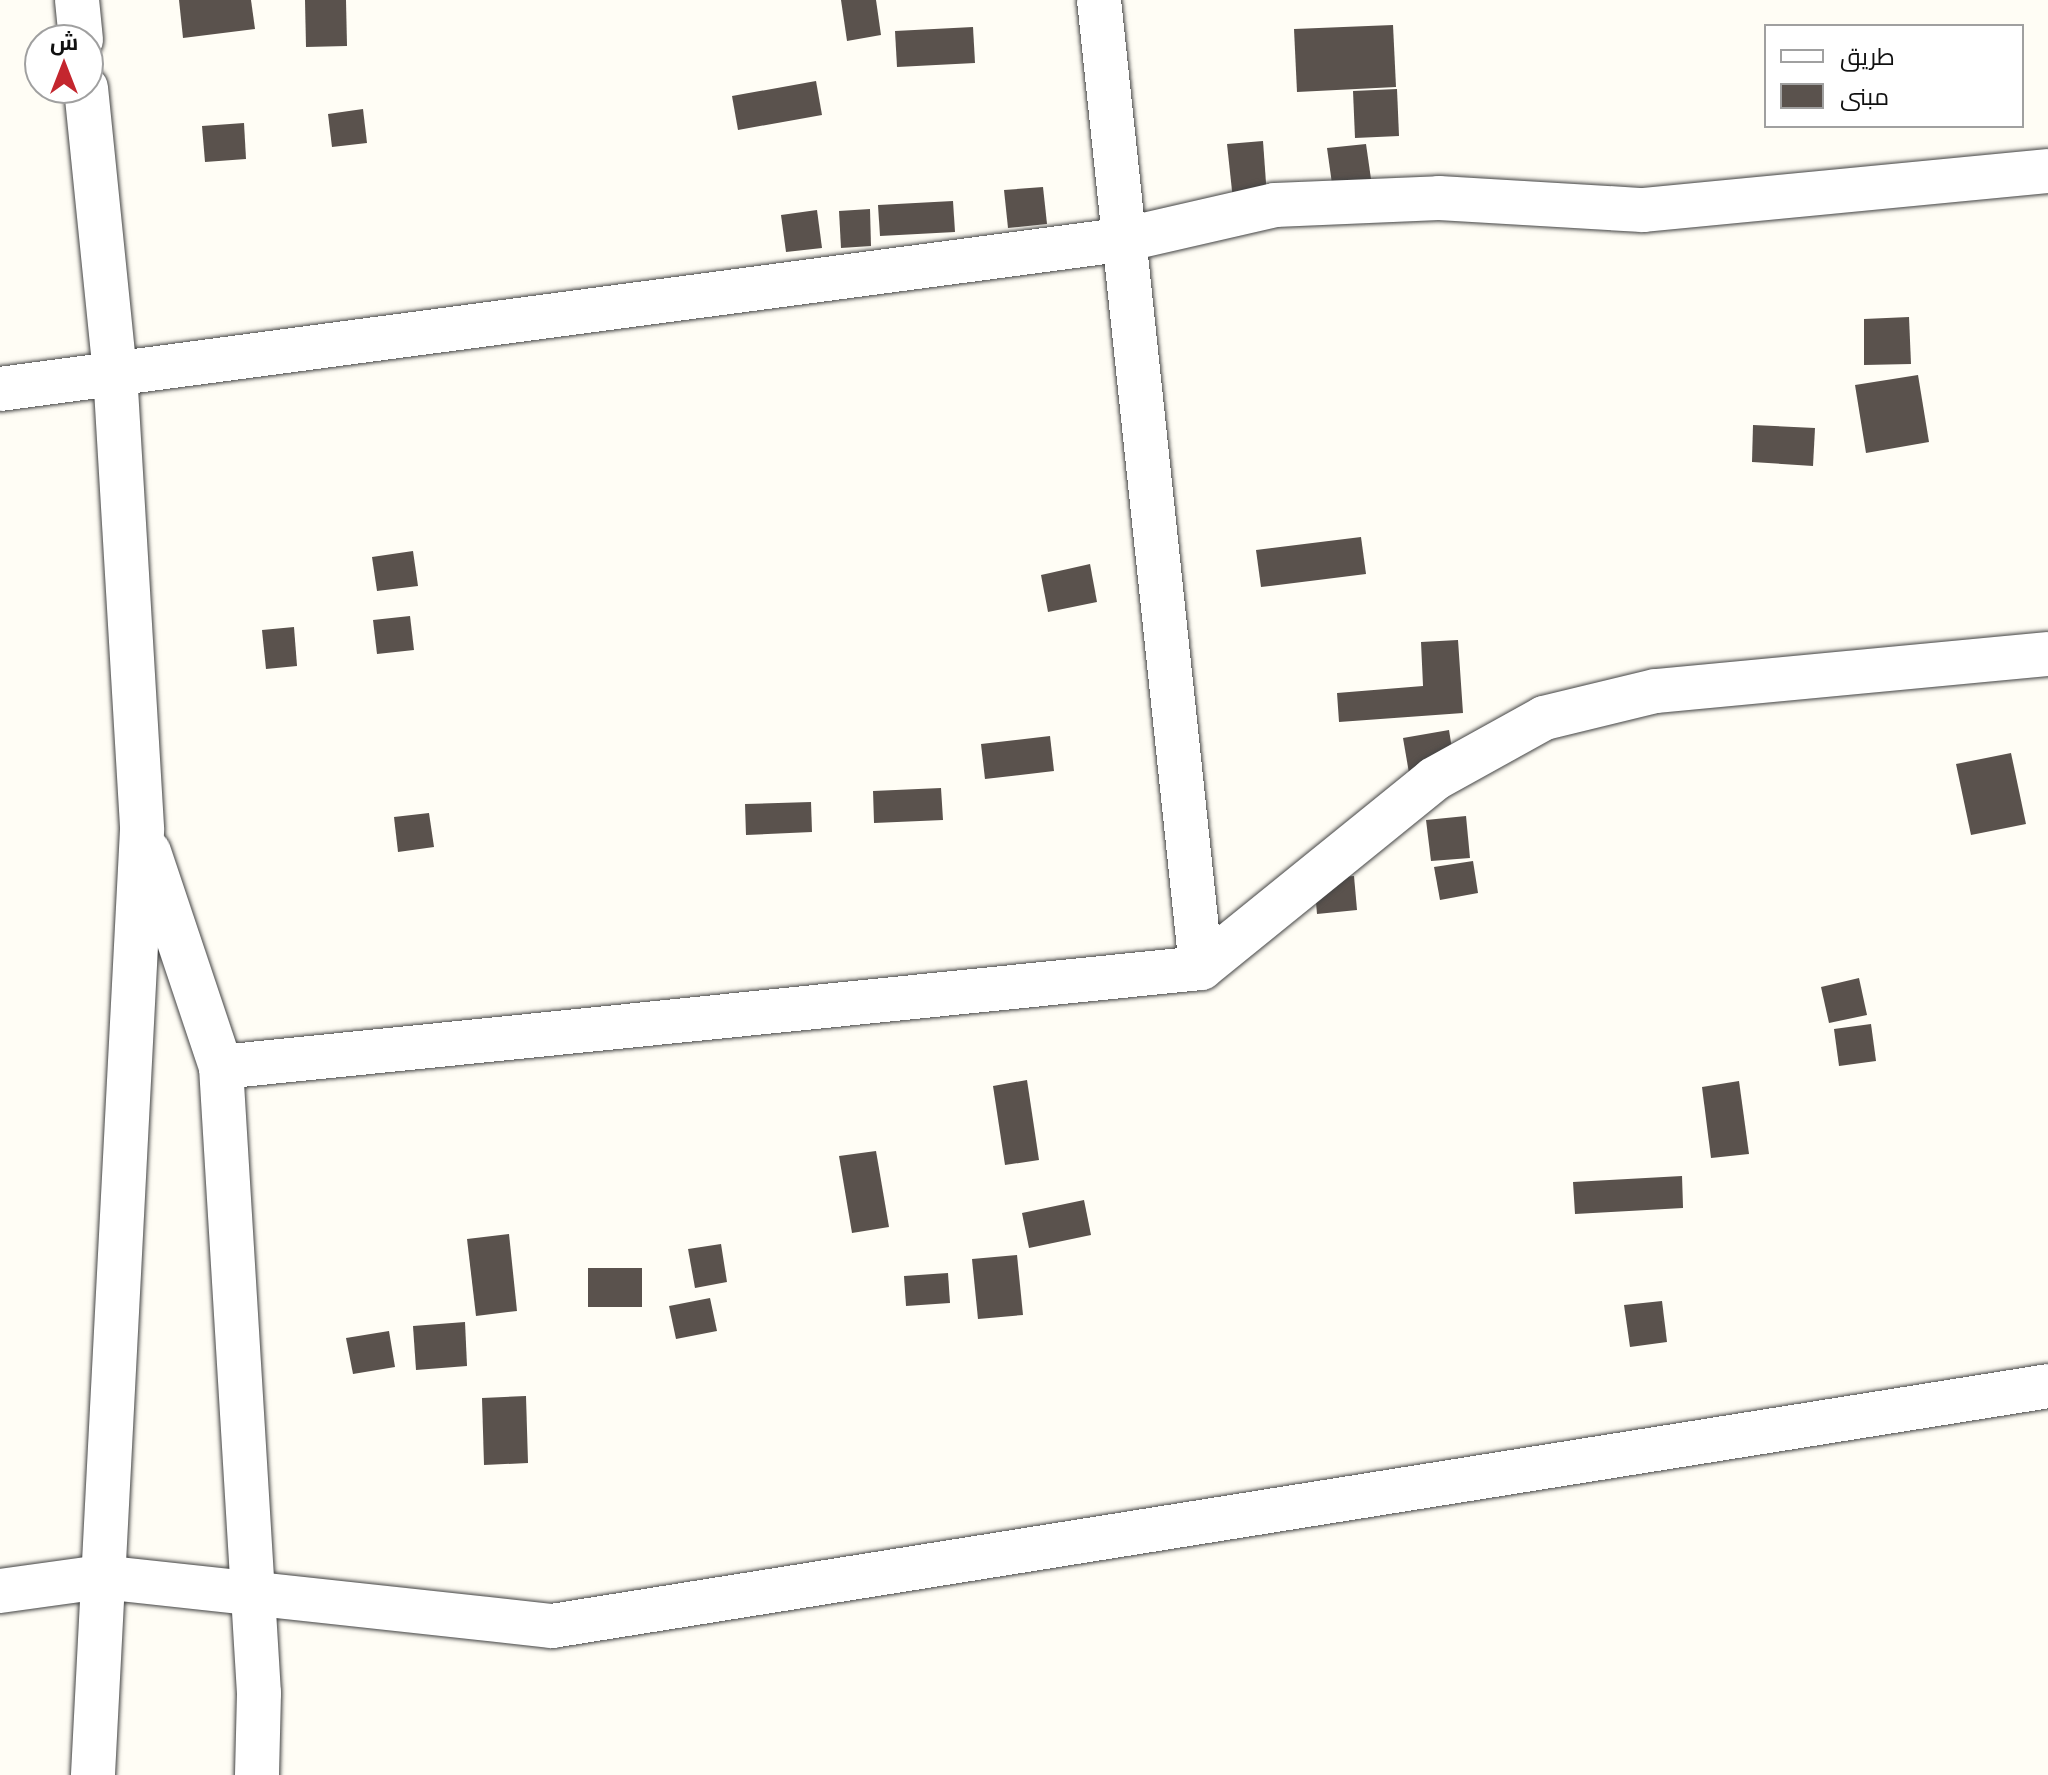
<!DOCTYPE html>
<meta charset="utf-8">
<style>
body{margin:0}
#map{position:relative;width:2048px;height:1775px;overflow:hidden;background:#fffdf5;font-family:Merriweather,Cairo,serif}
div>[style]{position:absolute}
.building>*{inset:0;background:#5a524d}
.roads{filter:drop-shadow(0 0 2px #444) drop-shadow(0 0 2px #444)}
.minor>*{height:44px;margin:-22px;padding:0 22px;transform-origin:22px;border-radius:22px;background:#fff}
span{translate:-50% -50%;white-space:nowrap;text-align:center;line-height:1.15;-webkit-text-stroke:8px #fff;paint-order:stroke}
.legend{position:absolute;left:1764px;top:24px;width:260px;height:104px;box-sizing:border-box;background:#fff;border:2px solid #a0a0a0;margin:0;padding:10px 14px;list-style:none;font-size:24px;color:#111}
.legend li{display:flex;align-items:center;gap:16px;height:40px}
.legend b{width:40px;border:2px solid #a0a0a0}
.north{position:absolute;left:24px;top:24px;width:80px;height:80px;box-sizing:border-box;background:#fff;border:2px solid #a0a0a0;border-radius:50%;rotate:0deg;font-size:22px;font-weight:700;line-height:32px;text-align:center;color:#111}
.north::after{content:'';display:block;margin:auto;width:28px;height:36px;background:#c4262e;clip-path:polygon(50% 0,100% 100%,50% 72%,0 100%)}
</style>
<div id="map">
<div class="building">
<div style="clip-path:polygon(179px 0,251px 0,255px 29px,183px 38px)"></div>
<div style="clip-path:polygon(305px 0,346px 0,347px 46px,306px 47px)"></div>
<div style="clip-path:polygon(841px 0,876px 0,881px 35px,847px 41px)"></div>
<div style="clip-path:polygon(1393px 25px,1396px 87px,1297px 92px,1294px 29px)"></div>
<div style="clip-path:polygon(973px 27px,975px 63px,897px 67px,895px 31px)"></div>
<div style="clip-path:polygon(816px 81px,822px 115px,738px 130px,732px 96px)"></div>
<div style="clip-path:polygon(1397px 89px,1399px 136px,1355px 138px,1353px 91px)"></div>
<div style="clip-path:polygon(363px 109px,367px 143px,332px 147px,328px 114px)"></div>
<div style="clip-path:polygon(244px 123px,246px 159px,205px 162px,202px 126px)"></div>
<div style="clip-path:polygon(1263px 141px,1267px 197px,1233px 200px,1227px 144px)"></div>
<div style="clip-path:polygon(1366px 144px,1372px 186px,1333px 191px,1327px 148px)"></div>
<div style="clip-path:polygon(1043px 187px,1047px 224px,1008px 228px,1004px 190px)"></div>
<div style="clip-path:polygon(953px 201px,955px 232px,880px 236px,878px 205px)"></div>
<div style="clip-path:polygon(870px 209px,871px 246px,841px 248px,839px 211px)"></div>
<div style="clip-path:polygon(817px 210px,822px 248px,786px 252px,781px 215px)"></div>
<div style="clip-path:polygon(1909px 317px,1911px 364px,1864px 365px,1864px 319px)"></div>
<div style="clip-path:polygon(1918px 375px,1929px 442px,1866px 453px,1855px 385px)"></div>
<div style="clip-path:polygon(1753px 425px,1815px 428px,1813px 466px,1752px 462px)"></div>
<div style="clip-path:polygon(1361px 537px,1366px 574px,1261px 587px,1256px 550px)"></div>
<div style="clip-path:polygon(413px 551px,418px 586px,377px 591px,372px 557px)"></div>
<div style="clip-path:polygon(1090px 564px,1097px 602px,1048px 612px,1041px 575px)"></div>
<div style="clip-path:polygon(410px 616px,414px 650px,377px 654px,373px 620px)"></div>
<div style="clip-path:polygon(294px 627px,297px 666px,266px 669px,262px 630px)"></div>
<div style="clip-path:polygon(1458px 640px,1463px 713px,1339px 722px,1337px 693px,1423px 686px,1421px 642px)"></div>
<div style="clip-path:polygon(1449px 730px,1455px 767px,1409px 773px,1403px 738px)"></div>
<div style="clip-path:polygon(1050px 736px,1054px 771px,985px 779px,981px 744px)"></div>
<div style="clip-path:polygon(2011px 753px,2026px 824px,1971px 835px,1956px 764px)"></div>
<div style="clip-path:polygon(941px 788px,943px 820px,874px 823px,873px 791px)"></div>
<div style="clip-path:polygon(811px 802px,812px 832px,746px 835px,745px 804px)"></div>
<div style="clip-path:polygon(429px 813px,434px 847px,398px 852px,394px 817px)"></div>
<div style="clip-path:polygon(1466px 816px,1470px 858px,1431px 861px,1426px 820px)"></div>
<div style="clip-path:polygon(1473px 861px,1478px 893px,1440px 900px,1434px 867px)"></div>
<div style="clip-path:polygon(1354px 876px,1357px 910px,1317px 914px,1314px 879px)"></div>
<div style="clip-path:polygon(1859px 978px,1867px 1015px,1829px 1023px,1821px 987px)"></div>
<div style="clip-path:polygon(1871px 1024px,1876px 1061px,1839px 1066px,1834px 1029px)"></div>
<div style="clip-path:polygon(1027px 1080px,1039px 1160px,1005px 1165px,993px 1086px)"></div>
<div style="clip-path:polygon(1739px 1081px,1749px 1154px,1711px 1158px,1702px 1087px)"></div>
<div style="clip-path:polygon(876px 1151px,889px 1227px,852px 1233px,839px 1156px)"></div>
<div style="clip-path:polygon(1682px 1176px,1683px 1208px,1575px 1214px,1573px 1182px)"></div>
<div style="clip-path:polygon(1084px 1200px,1091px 1235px,1029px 1248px,1022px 1213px)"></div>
<div style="clip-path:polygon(509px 1234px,517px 1311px,476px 1316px,467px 1239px)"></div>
<div style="clip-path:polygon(721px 1244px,727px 1282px,695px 1288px,688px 1249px)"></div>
<div style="clip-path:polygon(1017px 1255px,1023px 1315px,978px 1319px,972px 1259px)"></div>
<div style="clip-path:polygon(588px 1268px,642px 1268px,642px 1307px,588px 1307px)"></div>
<div style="clip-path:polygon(948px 1273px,950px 1303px,906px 1306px,904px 1276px)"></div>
<div style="clip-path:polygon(710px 1298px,717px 1331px,676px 1339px,669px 1306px)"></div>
<div style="clip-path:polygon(1662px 1301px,1667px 1342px,1630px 1347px,1624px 1305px)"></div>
<div style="clip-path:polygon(465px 1322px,467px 1366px,416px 1370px,413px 1326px)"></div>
<div style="clip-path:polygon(389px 1331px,395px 1367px,353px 1374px,346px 1338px)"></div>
<div style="clip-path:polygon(526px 1396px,528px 1463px,484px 1465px,482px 1398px)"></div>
</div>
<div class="roads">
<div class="minor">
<div style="left:77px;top:0;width:40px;rotate:84.3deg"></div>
<div style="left:1099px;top:0;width:973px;rotate:83.98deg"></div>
<div style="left:86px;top:88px;width:285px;rotate:84.2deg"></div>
<div style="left:115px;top:372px;width:459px;rotate:86.6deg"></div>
<div style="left:142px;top:830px;width:946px;rotate:92.97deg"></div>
<div style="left:0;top:389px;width:1137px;rotate:-7.58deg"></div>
<div style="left:1127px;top:239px;width:152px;rotate:-12.9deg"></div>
<div style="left:1275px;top:205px;width:164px;rotate:-2.4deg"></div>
<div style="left:1439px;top:198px;width:204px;rotate:3.4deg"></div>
<div style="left:1643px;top:210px;width:407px;rotate:-5.5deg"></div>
<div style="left:149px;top:852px;width:227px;rotate:71.5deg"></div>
<div style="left:221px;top:1067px;width:627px;rotate:86.53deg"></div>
<div style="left:259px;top:1693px;width:82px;rotate:91.4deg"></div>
<div style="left:221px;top:1067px;width:985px;rotate:-5.77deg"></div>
<div style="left:1201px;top:968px;width:300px;rotate:-39deg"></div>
<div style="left:1434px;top:779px;width:126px;rotate:-29deg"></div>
<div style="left:1544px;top:718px;width:115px;rotate:-13.6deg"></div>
<div style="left:1656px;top:691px;width:394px;rotate:-5.4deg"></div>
<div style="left:0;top:1591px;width:102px;rotate:-7.9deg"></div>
<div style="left:101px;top:1577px;width:454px;rotate:6.2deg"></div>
<div style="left:552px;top:1626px;width:1515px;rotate:-9.11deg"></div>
</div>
</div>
<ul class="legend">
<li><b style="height:10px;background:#fff"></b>طريق</li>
<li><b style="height:22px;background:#5a524d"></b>مبنى</li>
</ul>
<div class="north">ش</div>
</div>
